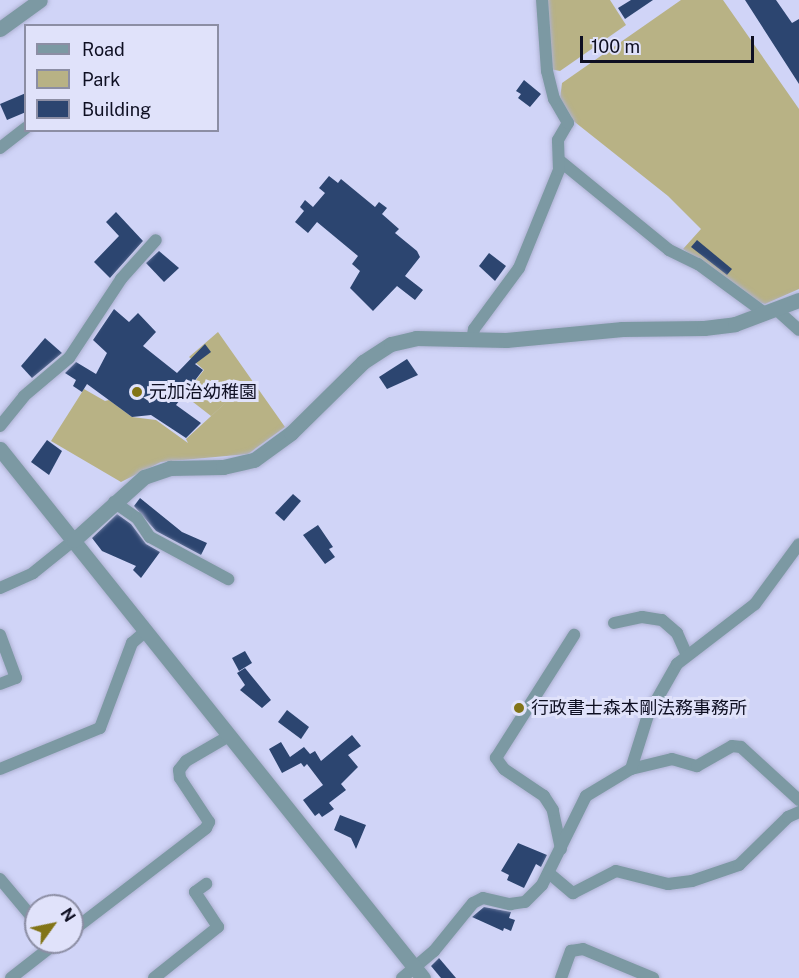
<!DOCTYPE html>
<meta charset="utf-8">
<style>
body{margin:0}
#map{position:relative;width:799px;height:978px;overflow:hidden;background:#d0d4f7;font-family:"Public Sans","Noto Sans JP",sans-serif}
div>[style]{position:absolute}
.green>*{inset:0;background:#b8b285}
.building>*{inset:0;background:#2c4570}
.roads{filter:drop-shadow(0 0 2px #adb1d1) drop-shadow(0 0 2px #adb1d1)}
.minor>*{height:12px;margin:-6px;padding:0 6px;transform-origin:6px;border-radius:6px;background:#7c99a3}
.tertiary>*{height:15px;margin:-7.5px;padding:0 7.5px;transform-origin:7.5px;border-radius:7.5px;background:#7c99a3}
.dots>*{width:16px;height:16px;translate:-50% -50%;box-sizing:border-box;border:3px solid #e0e2fa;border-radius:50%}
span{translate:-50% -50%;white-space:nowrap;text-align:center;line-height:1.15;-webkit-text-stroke:6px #e0e2fa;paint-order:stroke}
.poi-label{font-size:18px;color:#0e0f22}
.left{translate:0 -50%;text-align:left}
.legend{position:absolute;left:24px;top:24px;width:195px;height:108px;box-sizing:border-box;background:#e0e2fa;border:2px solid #8c8ea4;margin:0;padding:8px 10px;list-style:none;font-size:18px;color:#0e0f22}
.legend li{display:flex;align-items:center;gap:12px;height:30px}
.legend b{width:30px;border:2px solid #8c8ea4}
.north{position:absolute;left:24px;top:894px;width:60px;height:60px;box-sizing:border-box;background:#e0e2fa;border:2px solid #8c8ea4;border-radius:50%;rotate:57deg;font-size:16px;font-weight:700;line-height:24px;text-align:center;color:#0e0f22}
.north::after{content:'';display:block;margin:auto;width:21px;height:27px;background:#827417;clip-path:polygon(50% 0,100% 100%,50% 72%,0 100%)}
.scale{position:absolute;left:580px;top:36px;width:174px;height:27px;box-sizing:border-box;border:3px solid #0e0f22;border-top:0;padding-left:8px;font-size:18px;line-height:21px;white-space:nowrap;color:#0e0f22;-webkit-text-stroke:4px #e0e2fa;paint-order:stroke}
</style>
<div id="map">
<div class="green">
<div style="clip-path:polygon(546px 0,610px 0,626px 25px,560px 71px,550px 69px)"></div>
<div style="clip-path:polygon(681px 0,723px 0,799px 109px,799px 289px,765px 304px,753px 300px,683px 249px,701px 229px,668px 196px,571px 119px,560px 99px,562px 83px)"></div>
<div style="clip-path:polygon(218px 332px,285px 427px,248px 454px,161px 462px,121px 482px,51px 441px,84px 389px,105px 401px,109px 400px,132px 417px,156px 420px,188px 443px,186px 439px,244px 386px,211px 416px,184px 395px,204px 370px,189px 357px)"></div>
</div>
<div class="building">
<div style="clip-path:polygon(631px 0,653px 0,625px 19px,618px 8px)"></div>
<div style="clip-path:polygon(745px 0,776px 0,792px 23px,799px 19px,799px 84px)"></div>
<div style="clip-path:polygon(524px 80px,541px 94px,530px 107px,518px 98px,521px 94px,516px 91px)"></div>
<div style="clip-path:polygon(26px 93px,26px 112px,7px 120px,0 104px)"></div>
<div style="clip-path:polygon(329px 176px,338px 183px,341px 179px,375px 207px,379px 202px,387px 208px,382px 214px,399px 229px,395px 233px,417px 251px,420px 257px,405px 276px,423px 290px,415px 300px,397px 286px,373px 311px,350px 288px,360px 271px,352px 264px,358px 256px,317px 222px,308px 233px,295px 222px,304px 211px,300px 207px,305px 200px,313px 207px,325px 193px,319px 188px)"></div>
<div style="clip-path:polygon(116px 212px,143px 241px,110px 278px,94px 262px,119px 236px,106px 222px)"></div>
<div style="clip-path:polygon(697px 240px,732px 269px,727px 275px,691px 247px)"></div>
<div style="clip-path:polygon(159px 251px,179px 268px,164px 282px,146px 263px)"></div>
<div style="clip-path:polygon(489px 253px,506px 266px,495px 281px,479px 266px)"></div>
<div style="clip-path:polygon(114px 309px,129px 322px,138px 313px,156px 332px,143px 346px,177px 373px,205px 344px,211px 352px,195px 364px,203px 370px,176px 405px,201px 423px,186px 438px,151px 415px,132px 417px,87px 384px,82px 392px,73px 386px,76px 380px,65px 373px,76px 362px,96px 374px,107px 353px,93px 340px)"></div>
<div style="clip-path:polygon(45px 338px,62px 353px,32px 378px,21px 366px)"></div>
<div style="clip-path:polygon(407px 359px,418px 375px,387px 389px,379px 377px)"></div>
<div style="clip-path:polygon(47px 440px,62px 451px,49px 475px,31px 462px)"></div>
<div style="clip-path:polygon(293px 494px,301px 501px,284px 521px,275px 513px)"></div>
<div style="clip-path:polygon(140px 498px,182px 532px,207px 543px,201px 555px,156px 531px,134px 506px)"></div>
<div style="clip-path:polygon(117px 514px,131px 524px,146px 544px,160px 552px,141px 578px,133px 570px,136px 566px,102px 551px,92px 538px)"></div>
<div style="clip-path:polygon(318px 525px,333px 547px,329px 549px,335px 557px,325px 564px,303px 535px)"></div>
<div style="clip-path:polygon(245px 651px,252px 663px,239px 671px,232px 658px)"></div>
<div style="clip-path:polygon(245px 668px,271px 700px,262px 708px,240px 690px,245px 685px,237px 673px)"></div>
<div style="clip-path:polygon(287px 710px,309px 727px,301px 739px,278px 722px)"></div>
<div style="clip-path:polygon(352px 735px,361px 746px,348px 755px,358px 767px,341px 784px,346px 790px,329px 803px,334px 809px,322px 817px,319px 813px,315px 816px,303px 800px,323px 785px,307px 764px,304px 767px,301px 763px,282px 773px,269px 749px,281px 742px,290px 757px,304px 747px,310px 754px,315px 751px,321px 761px)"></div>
<div style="clip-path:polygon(340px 815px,366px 825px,356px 849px,351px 838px,334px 830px)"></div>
<div style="clip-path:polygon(518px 843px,547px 855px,541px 867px,536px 864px,524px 888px,507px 880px,509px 875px,501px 871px)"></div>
<div style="clip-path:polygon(484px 907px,511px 912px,509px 918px,515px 920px,511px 931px,504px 928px,503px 931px,472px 917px)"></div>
<div style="clip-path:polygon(439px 958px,456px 978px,441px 978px,431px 966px)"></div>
</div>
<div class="roads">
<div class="minor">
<div style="left:0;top:148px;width:33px;rotate:-38deg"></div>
<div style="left:560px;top:161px;width:141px;rotate:39.2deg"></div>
<div style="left:669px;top:250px;width:32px;rotate:26deg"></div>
<div style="left:698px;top:264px;width:84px;rotate:36.3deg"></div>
<div style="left:778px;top:311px;width:28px;rotate:42deg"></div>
<div style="left:472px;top:340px;width:11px;rotate:-80deg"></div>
<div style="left:474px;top:329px;width:76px;rotate:-53.6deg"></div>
<div style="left:519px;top:268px;width:106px;rotate:-67.8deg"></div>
<div style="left:559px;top:170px;width:30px;rotate:-92deg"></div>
<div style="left:558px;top:140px;width:20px;rotate:-60deg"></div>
<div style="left:568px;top:123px;width:28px;rotate:-120deg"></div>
<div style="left:554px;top:99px;width:29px;rotate:-104deg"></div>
<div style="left:547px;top:71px;width:71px;rotate:-94deg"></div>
<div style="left:0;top:426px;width:38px;rotate:-51deg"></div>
<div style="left:24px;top:396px;width:59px;rotate:-40.2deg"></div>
<div style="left:69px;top:358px;width:95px;rotate:-56.6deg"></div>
<div style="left:121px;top:279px;width:52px;rotate:-48.1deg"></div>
<div style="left:114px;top:502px;width:28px;rotate:35deg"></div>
<div style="left:137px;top:518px;width:23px;rotate:56deg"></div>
<div style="left:150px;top:537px;width:89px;rotate:28.3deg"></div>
<div style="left:0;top:588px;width:36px;rotate:-24deg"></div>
<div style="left:33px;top:573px;width:53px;rotate:-38.8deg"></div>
<div style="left:614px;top:623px;width:29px;rotate:-12deg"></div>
<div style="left:642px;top:617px;width:20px;rotate:9deg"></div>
<div style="left:662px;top:620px;width:20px;rotate:41deg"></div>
<div style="left:677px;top:633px;width:22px;rotate:66deg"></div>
<div style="left:0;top:684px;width:17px;rotate:-21deg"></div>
<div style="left:16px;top:678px;width:46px;rotate:-110.4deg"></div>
<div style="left:0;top:769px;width:108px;rotate:-22.3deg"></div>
<div style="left:100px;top:728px;width:91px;rotate:-69.4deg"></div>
<div style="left:132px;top:643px;width:18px;rotate:-41deg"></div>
<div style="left:631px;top:769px;width:42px;rotate:-13.7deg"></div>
<div style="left:672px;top:759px;width:26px;rotate:16deg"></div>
<div style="left:697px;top:766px;width:40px;rotate:-29.7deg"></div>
<div style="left:732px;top:746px;width:9px;rotate:6deg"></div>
<div style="left:741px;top:747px;width:79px;rotate:42.4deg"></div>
<div style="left:561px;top:849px;width:40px;rotate:-102deg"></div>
<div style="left:553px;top:810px;width:17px;rotate:-123deg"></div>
<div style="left:544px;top:796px;width:48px;rotate:-146deg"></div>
<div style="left:504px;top:769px;width:14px;rotate:-126deg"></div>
<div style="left:496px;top:758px;width:146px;rotate:-57.6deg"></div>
<div style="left:550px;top:874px;width:30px;rotate:40deg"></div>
<div style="left:573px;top:893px;width:48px;rotate:-27.1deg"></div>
<div style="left:616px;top:871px;width:54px;rotate:14deg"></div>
<div style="left:668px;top:884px;width:24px;rotate:-7deg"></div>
<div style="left:692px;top:881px;width:50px;rotate:-18.8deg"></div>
<div style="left:739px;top:865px;width:69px;rotate:-44.4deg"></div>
<div style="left:788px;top:817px;width:12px;rotate:-24deg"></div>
<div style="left:0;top:879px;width:56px;rotate:50.1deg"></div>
<div style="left:72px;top:931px;width:169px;rotate:-37.5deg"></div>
<div style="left:206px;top:828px;width:7px;rotate:-63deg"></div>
<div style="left:209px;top:822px;width:53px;rotate:-123.4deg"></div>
<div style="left:180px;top:778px;width:8px;rotate:-97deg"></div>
<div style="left:179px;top:770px;width:11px;rotate:-52deg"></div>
<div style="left:186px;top:761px;width:50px;rotate:-30.2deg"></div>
<div style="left:11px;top:978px;width:58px;rotate:-38deg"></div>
<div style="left:154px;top:978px;width:82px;rotate:-38.6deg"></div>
<div style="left:218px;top:927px;width:42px;rotate:-123.3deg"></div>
<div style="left:195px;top:892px;width:14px;rotate:-36deg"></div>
<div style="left:402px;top:978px;width:42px;rotate:-40.2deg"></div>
<div style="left:434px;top:951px;width:62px;rotate:-50.9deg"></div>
<div style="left:473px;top:903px;width:11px;rotate:-27deg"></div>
<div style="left:483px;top:898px;width:28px;rotate:13deg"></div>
<div style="left:510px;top:904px;width:15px;rotate:-8deg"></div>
<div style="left:525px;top:902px;width:24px;rotate:-45deg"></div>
<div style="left:542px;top:885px;width:99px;rotate:-63.7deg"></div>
<div style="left:586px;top:796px;width:52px;rotate:-31deg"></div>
<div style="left:631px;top:769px;width:57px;rotate:-72.5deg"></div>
<div style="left:648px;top:715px;width:59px;rotate:-60.4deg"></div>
<div style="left:677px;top:664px;width:98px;rotate:-37.6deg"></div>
<div style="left:755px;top:604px;width:74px;rotate:-53.7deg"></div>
<div style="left:561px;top:978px;width:29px;rotate:-70deg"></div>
<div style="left:571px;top:951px;width:12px;rotate:-9deg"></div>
<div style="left:583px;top:949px;width:76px;rotate:22.5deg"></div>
</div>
<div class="tertiary">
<div style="left:0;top:29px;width:49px;rotate:-35.9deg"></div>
<div style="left:0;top:449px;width:677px;rotate:51.35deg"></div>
<div style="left:74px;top:540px;width:94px;rotate:-42deg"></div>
<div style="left:144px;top:477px;width:28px;rotate:-19deg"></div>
<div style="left:170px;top:468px;width:53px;rotate:-1.1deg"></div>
<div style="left:223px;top:467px;width:32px;rotate:-13deg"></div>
<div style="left:254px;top:460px;width:46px;rotate:-36.1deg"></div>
<div style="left:291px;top:433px;width:101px;rotate:-44.6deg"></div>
<div style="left:363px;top:362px;width:33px;rotate:-33deg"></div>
<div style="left:391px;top:344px;width:26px;rotate:-13deg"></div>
<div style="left:416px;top:338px;width:90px;rotate:1.3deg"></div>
<div style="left:506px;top:340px;width:117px;rotate:-5.4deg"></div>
<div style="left:622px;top:329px;width:82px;rotate:-0.7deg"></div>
<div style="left:704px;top:328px;width:31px;rotate:-7deg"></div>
<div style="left:735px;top:324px;width:68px;rotate:-20.6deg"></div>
</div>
</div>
<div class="dots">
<div style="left:137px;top:392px;background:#827417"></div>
<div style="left:519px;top:708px;background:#827417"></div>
</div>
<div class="poi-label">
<span class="left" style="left:149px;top:392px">元加治幼稚園</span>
<span class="left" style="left:531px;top:708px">行政書士森本剛法務事務所</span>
</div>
<ul class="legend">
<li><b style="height:8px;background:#7c99a3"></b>Road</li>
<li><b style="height:16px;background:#b8b285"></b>Park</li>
<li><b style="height:16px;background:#2c4570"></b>Building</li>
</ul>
<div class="north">N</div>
<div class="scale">100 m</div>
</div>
